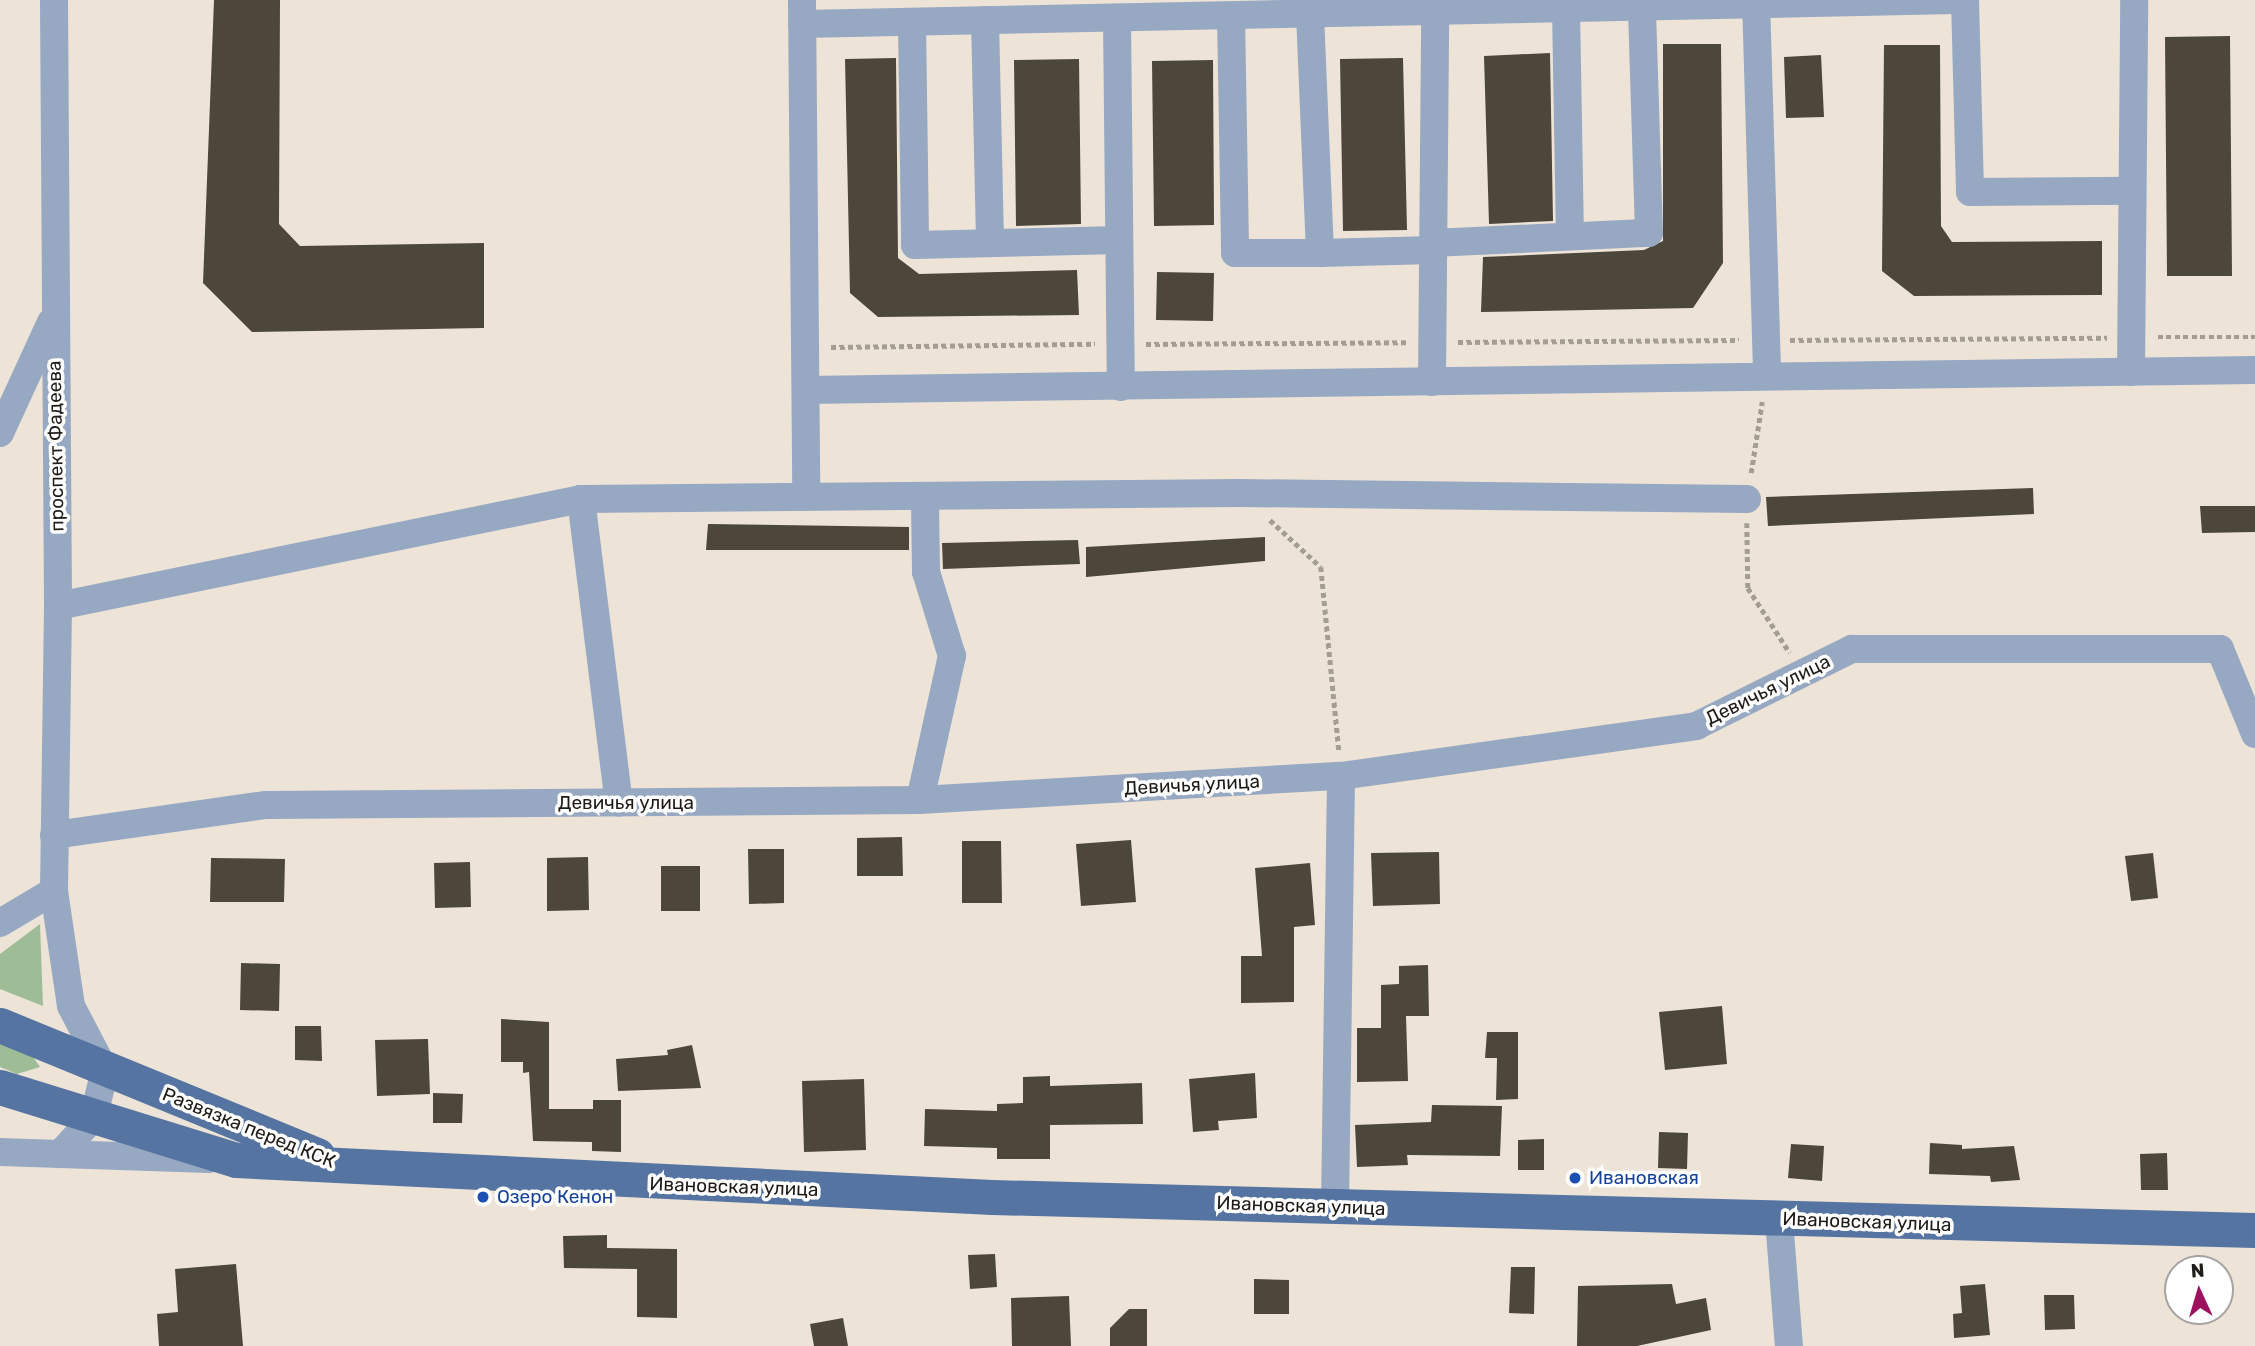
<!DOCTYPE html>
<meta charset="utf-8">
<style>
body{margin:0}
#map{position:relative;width:2255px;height:1346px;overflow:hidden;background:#ede4d7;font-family:Rubik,sans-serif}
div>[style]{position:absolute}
.green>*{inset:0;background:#9ebd97}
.building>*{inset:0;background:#4d463b}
.path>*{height:4.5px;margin-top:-2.25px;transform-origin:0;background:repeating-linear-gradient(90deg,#a39d92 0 5px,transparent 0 8.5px)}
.minor>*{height:28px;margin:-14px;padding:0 14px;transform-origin:14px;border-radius:14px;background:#97a8c2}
.major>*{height:35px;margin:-17.5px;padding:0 17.5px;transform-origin:17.5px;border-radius:17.5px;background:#5674a1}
.dots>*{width:19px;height:19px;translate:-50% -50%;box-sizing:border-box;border:4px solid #fff;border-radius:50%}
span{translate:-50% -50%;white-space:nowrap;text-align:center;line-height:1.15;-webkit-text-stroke:7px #fff;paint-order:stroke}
.street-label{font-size:19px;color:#1f1c17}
.transit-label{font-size:19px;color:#164399}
.left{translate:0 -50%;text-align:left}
.north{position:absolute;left:2164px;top:1255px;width:70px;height:70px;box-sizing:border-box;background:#fff;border:2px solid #a5a4a2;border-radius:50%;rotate:356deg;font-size:19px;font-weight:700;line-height:28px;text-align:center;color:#1f1c17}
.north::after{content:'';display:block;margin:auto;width:24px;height:32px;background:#9d115f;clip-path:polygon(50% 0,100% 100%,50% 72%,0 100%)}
</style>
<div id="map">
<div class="green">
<div style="clip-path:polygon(40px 924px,43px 1006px,0 989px,0 954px)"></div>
<div style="clip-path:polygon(0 1043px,31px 1054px,40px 1067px,17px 1074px,0 1067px)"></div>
</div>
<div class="building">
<div style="clip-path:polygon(214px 0,280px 0,279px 224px,300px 246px,484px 243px,484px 328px,252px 332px,203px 283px)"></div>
<div style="clip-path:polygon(2230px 36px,2232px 276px,2167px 276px,2165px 37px)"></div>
<div style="clip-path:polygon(1663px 44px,1721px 44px,1723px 263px,1693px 308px,1481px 312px,1483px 257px,1644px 250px,1663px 241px)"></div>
<div style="clip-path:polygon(1884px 45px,1940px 45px,1941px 226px,1952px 242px,2102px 241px,2102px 295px,1914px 296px,1882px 271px)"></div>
<div style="clip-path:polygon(1550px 53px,1553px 221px,1489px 224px,1484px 56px)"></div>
<div style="clip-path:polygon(1821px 55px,1824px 117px,1786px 118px,1784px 57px)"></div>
<div style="clip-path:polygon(896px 58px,898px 258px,919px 274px,1077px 270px,1079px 315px,878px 317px,850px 293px,845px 59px)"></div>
<div style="clip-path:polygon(1403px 58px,1407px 230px,1343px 231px,1340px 59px)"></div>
<div style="clip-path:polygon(1079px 59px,1081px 224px,1016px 226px,1014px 60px)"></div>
<div style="clip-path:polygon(1213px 60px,1214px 225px,1154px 226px,1152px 61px)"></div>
<div style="clip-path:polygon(1157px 272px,1214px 273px,1213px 321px,1156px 320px)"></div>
<div style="clip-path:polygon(2033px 488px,2034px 514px,1768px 526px,1766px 497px)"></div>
<div style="clip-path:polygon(2200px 506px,2255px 506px,2255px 532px,2202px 533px)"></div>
<div style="clip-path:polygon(708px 524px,909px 527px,909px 550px,706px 550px)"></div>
<div style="clip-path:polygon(1265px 537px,1265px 561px,1086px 577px,1086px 547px)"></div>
<div style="clip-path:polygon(1078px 540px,1080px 564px,943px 569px,942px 543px)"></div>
<div style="clip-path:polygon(902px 837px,903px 876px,857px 876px,857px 838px)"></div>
<div style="clip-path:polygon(1131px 840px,1136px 902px,1081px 906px,1076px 844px)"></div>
<div style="clip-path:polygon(962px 841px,1001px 841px,1002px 903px,962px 903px)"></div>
<div style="clip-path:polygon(748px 849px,784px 849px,784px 903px,749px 904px)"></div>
<div style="clip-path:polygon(1439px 852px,1440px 904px,1373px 906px,1371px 853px)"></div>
<div style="clip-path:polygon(2153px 853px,2158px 898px,2131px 901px,2125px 856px)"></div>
<div style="clip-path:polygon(588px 857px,589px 910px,547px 911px,547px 858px)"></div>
<div style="clip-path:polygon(211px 858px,285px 859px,284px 902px,210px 902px)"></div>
<div style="clip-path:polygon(470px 862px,471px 907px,435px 908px,434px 863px)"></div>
<div style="clip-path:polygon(1310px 863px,1315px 925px,1294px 927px,1294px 1002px,1241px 1003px,1241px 956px,1262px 956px,1255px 868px)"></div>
<div style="clip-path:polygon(661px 866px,700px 866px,700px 911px,661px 911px)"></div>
<div style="clip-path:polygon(241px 963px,280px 964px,279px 1011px,240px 1010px)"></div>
<div style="clip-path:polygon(1428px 965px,1429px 1016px,1406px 1016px,1408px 1081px,1357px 1082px,1357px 1028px,1381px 1028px,1381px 985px,1399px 984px,1399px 966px)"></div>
<div style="clip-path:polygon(1722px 1006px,1727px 1064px,1665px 1070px,1659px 1012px)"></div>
<div style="clip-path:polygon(501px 1019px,549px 1022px,549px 1109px,593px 1109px,593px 1100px,621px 1100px,621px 1152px,592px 1151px,592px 1142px,533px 1141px,529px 1072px,523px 1073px,523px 1062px,501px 1062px)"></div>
<div style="clip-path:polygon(295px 1026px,321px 1026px,322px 1061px,295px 1060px)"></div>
<div style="clip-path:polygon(1487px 1032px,1518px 1032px,1518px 1099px,1496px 1100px,1497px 1058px,1485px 1058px)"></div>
<div style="clip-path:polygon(428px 1039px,430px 1094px,377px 1096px,375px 1040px)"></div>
<div style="clip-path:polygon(692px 1045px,701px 1088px,618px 1091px,616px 1059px,668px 1055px,667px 1050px)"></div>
<div style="clip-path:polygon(1255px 1073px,1257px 1118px,1218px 1121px,1219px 1130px,1193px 1132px,1189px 1079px)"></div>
<div style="clip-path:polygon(1050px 1076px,1050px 1086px,1142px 1083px,1143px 1124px,1050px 1125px,1050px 1159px,997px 1159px,997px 1148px,924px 1146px,925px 1109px,997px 1111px,997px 1104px,1023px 1103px,1023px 1077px)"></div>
<div style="clip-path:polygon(864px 1079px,866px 1150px,804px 1152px,802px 1081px)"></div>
<div style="clip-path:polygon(433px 1093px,463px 1094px,462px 1123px,433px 1123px)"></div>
<div style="clip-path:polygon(1432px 1105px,1502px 1106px,1500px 1156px,1407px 1155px,1408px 1165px,1357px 1167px,1355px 1125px,1431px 1122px)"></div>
<div style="clip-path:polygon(1659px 1132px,1688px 1133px,1687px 1169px,1658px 1168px)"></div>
<div style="clip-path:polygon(1544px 1139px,1544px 1170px,1518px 1170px,1518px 1140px)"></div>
<div style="clip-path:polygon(1930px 1143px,1962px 1145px,1962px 1149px,2014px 1146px,2020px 1180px,1991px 1182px,1990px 1176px,1929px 1174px)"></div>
<div style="clip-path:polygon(1791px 1144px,1824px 1146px,1822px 1181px,1788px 1178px)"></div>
<div style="clip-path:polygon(2167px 1153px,2168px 1190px,2141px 1190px,2140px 1154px)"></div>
<div style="clip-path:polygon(607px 1235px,607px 1248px,677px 1249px,677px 1318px,637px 1317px,637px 1269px,564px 1268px,563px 1236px)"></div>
<div style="clip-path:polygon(995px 1254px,997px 1287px,970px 1289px,968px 1255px)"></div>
<div style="clip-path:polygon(236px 1264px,243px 1346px,159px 1346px,157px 1314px,178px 1312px,175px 1269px)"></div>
<div style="clip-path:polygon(1511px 1267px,1535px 1267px,1534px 1314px,1509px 1313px)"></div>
<div style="clip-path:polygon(1254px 1279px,1289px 1280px,1289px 1314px,1254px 1314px)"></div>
<div style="clip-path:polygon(1672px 1284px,1676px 1304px,1706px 1298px,1711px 1330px,1637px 1346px,1577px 1346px,1578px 1286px)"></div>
<div style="clip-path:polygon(1985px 1284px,1990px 1335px,1954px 1338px,1953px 1314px,1962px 1313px,1960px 1286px)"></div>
<div style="clip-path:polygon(2044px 1295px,2074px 1295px,2075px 1329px,2045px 1330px)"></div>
<div style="clip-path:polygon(1069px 1296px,1071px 1346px,1012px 1346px,1011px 1298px)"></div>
<div style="clip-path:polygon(1129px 1309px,1147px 1309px,1147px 1346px,1110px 1346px,1110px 1328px)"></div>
<div style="clip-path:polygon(843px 1318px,848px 1346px,814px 1346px,810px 1324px)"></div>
</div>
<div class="path">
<div style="left:2158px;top:337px;width:97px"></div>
<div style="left:1790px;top:340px;width:317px;rotate:-0.4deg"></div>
<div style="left:1458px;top:342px;width:281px;rotate:-0.4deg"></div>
<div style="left:1146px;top:344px;width:261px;rotate:-0.4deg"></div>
<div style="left:831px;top:347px;width:264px;rotate:-0.7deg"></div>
<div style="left:1751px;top:473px;width:72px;rotate:-81.2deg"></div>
<div style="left:1270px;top:520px;width:69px;rotate:42.7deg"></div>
<div style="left:1321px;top:567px;width:185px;rotate:84.4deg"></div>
<div style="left:1747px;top:523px;width:65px;rotate:89.1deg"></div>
<div style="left:1748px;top:588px;width:77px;rotate:57.1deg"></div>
</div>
<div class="minor">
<div style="left:54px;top:0;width:606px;rotate:89.62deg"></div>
<div style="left:58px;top:606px;width:285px;rotate:90.8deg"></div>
<div style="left:54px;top:891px;width:116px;rotate:81.6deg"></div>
<div style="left:71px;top:1006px;width:73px;rotate:62.4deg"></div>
<div style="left:105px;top:1071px;width:49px;rotate:104.3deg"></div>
<div style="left:93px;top:1118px;width:49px;rotate:132.5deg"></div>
<div style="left:802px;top:0;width:497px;rotate:89.5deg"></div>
<div style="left:1756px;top:0;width:374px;rotate:88.3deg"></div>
<div style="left:1965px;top:0;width:192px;rotate:88.5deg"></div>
<div style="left:1970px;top:192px;width:162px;rotate:-0.4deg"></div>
<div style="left:1566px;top:9px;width:227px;rotate:89deg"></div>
<div style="left:1310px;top:14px;width:239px;rotate:87.6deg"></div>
<div style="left:1320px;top:253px;width:113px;rotate:-1.5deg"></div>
<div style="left:1231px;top:16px;width:237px;rotate:89deg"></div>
<div style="left:1235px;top:253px;width:85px"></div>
<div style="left:1117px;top:18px;width:369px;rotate:89.4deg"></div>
<div style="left:985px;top:20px;width:223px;rotate:88.7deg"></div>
<div style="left:912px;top:22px;width:223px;rotate:89.2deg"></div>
<div style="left:915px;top:245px;width:204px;rotate:-1.4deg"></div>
<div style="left:802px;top:24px;width:1153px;rotate:-1.19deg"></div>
<div style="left:1433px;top:243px;width:216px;rotate:-2.7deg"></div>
<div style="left:1649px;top:233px;width:225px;rotate:-91.8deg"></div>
<div style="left:2131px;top:372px;width:372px;rotate:-89.5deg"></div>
<div style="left:1432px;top:382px;width:370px;rotate:-89.5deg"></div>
<div style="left:806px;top:390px;width:1449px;rotate:-0.79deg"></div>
<div style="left:0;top:433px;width:122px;rotate:-65.3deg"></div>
<div style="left:581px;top:499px;width:306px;rotate:82.9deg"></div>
<div style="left:58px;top:606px;width:534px;rotate:-11.56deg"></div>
<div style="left:581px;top:499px;width:658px;rotate:-0.52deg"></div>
<div style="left:1239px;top:493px;width:508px;rotate:0.68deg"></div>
<div style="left:920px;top:800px;width:148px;rotate:-77.5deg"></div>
<div style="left:952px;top:656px;width:88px;rotate:-107.2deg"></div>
<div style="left:926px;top:572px;width:74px;rotate:-90.8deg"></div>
<div style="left:54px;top:835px;width:214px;rotate:-8.1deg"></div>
<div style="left:266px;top:805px;width:654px;rotate:-0.44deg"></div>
<div style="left:920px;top:800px;width:422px;rotate:-3.3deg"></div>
<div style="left:1341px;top:776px;width:359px;rotate:-8deg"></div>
<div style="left:1696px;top:726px;width:174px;rotate:-26.3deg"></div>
<div style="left:1852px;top:649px;width:368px"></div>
<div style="left:2220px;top:649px;width:92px;rotate:67.6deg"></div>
<div style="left:0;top:923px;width:63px;rotate:-30.7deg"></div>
<div style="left:0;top:1152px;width:209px;rotate:1.9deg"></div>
<div style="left:1335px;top:1207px;width:431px;rotate:-89.2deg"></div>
<div style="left:1779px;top:1220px;width:126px;rotate:85.5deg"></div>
</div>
<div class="major">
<div style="left:0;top:1025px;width:343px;rotate:22.3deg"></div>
<div style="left:0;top:1087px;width:247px;rotate:17.2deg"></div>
<div style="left:236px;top:1160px;width:757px;rotate:2.8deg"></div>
<div style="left:992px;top:1197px;width:1263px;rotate:1.5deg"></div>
</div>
<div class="dots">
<div style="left:1575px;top:1178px;background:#1a4fb4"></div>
<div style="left:483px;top:1197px;background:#1a4fb4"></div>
</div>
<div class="street-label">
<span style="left:56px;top:446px;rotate:-91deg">проспект Фадеева</span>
<span style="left:1768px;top:690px;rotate:-26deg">Девичья улица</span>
<span style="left:1192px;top:785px;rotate:-3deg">Девичья улица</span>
<span style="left:626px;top:803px">Девичья улица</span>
<span style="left:249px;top:1128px;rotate:22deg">Развязка перед КСК</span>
<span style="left:734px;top:1187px;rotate:2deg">Ивановская улица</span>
<span style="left:1301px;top:1206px;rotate:2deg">Ивановская улица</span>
<span style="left:1867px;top:1222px;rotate:2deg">Ивановская улица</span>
</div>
<div class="transit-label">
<span class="left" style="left:1589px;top:1178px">Ивановская</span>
<span class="left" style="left:497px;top:1197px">Озеро Кенон</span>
</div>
<div class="north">N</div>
</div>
